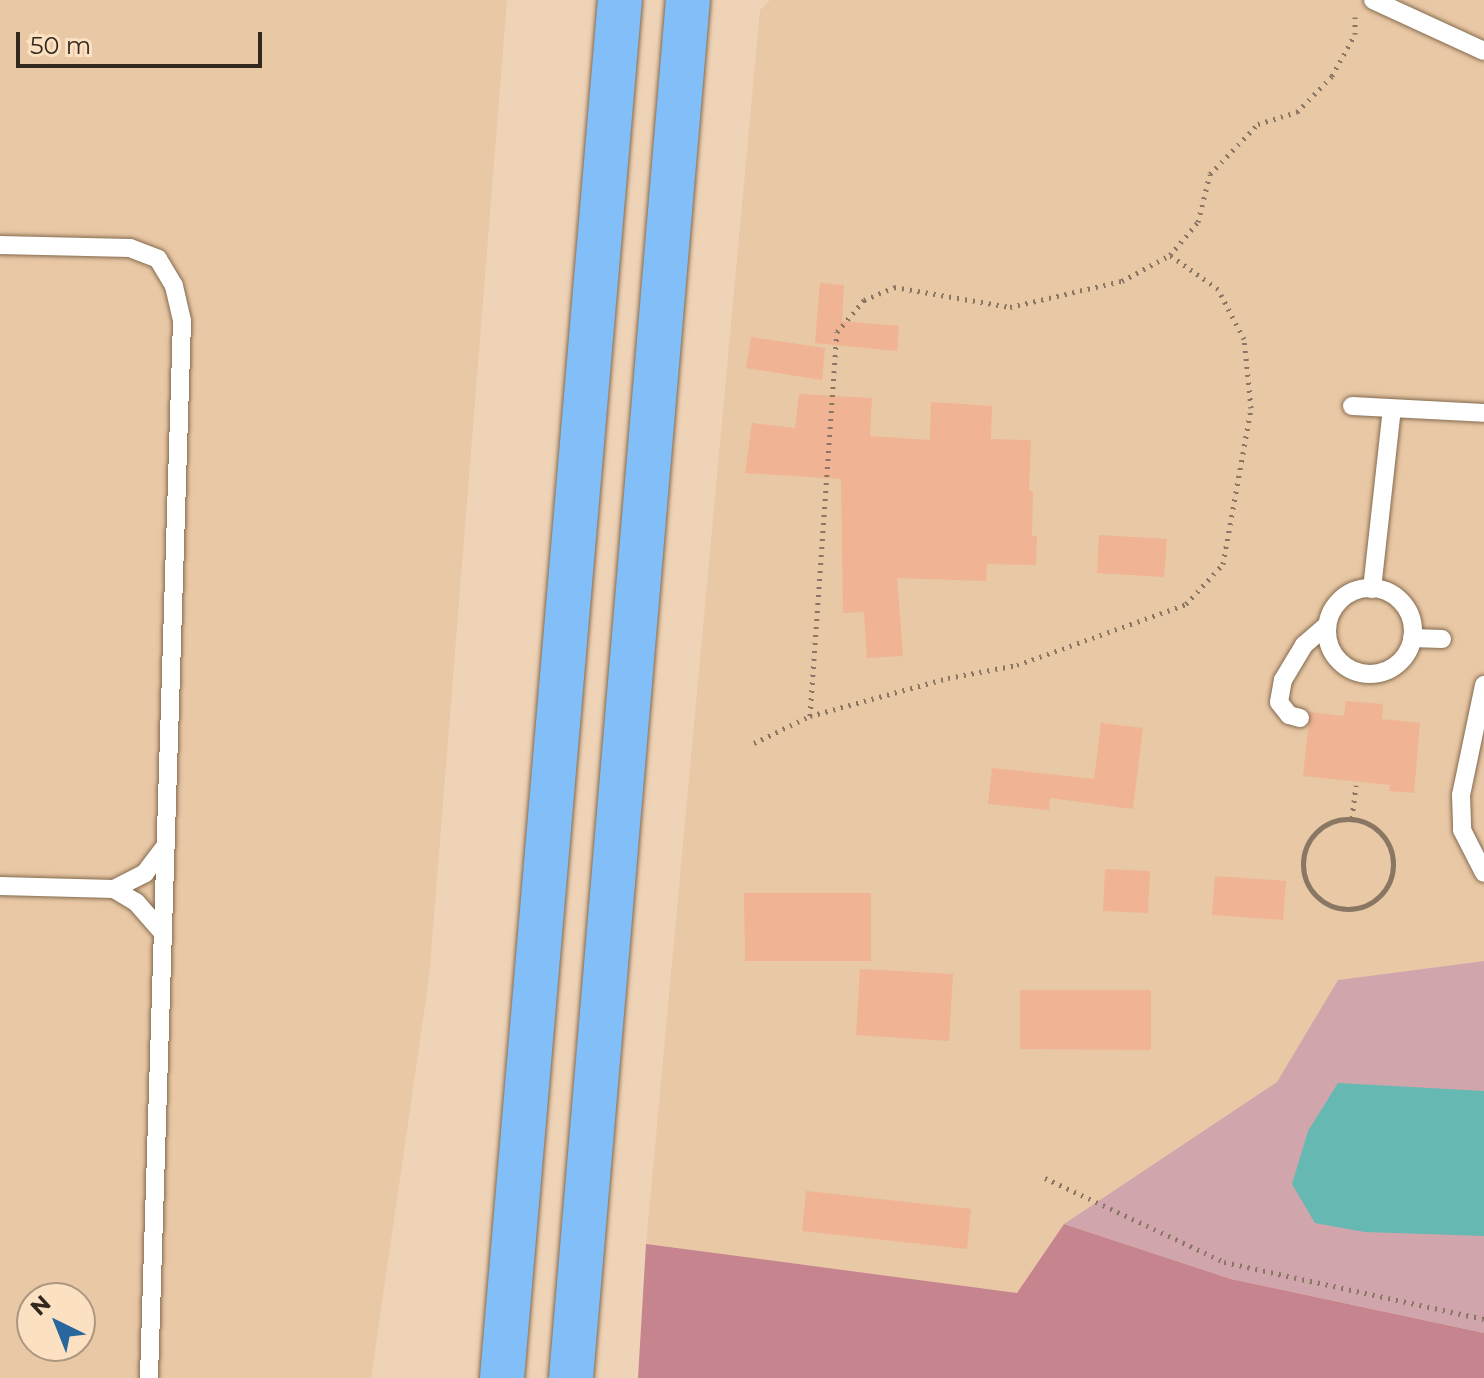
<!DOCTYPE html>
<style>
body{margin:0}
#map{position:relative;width:1484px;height:1378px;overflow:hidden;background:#efd3b6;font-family:Montserrat,sans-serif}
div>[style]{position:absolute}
.built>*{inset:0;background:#e9c8a5}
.green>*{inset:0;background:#d1a5ac}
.forest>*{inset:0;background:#c6848f}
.water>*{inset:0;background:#65b9b2}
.building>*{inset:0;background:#f0b394}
.path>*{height:5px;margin-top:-2.5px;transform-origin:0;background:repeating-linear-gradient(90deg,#897764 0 2px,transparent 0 8px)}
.path>.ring{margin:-2.5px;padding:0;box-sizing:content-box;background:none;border:5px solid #897764;border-radius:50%}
.roads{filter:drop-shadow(0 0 2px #836a4f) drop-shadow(0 0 2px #836a4f)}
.service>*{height:18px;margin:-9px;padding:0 9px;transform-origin:9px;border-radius:9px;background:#fff}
.service>.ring{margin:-9px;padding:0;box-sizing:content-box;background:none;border:18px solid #fff;border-radius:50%}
.motorway>*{height:44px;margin:-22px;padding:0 22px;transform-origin:22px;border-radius:22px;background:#82bef8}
span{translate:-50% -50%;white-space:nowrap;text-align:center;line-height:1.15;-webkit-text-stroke:6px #fce0c2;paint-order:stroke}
.north{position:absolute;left:16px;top:1282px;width:80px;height:80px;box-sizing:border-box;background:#fce0c2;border:2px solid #ab9680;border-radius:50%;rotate:317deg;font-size:22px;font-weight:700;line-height:32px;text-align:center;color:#32281d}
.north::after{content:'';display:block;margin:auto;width:28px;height:36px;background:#28679d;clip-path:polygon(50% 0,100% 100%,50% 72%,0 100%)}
.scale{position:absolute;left:16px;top:32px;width:246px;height:36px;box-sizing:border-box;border:4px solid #32281d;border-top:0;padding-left:10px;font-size:24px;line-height:28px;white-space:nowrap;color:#32281d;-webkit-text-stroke:6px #fce0c2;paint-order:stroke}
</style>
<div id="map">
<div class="built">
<div style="clip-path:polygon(evenodd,0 0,507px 0,429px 979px,371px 1378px,0 1378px,0 0,32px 1298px,80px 1298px,80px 1346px,32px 1346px,32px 1298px)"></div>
<div style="clip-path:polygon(770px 0,1484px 0,1484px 961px,1338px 980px,1277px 1082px,1064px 1224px,1017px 1294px,646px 1244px,760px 10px)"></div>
</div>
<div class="green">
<div style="clip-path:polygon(1484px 961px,1484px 1333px,1231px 1279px,1064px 1224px,1277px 1082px,1338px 980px)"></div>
</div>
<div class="forest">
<div style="clip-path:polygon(1064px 1224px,1231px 1279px,1484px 1333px,1484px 1378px,638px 1378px,646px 1244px,1017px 1293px)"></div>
</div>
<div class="water">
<div style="clip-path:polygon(1338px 1083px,1484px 1091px,1484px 1236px,1365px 1232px,1315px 1223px,1292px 1184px,1308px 1131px)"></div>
</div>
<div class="building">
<div style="clip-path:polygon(820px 283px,844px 285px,842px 321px,899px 326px,897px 351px,815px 343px)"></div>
<div style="clip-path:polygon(751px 337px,825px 348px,822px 380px,746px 368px)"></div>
<div style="clip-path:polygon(799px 394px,872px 398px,870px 436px,930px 440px,931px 402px,992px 406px,991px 439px,1031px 440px,1029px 491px,1033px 491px,1032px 536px,1037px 536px,1036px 565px,987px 564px,986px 581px,897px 578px,903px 656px,867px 658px,864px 612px,843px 613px,841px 479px,745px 473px,752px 423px,795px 428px)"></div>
<div style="clip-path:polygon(1099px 535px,1167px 539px,1164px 577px,1097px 573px)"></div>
<div style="clip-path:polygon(1346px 701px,1383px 704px,1382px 719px,1420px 723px,1414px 793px,1389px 791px,1390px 785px,1303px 776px,1310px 712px,1344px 716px)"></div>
<div style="clip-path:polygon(1101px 723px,1143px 728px,1133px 809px,1050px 798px,1049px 810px,988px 804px,992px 768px,1094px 779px)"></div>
<div style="clip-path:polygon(1105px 869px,1150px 871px,1148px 913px,1103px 911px)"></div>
<div style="clip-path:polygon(1215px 876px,1286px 881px,1283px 920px,1212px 915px)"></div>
<div style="clip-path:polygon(744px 893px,871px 893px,871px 961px,745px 961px)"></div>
<div style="clip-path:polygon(860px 969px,953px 974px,949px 1041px,856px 1035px)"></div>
<div style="clip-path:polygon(1020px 990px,1151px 990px,1151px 1050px,1020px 1049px)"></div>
<div style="clip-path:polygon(806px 1191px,971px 1209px,967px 1249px,802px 1231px)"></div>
</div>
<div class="path">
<div style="left:810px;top:716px;width:385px;rotate:-86deg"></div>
<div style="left:837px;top:332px;width:42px;rotate:-49.8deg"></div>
<div style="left:864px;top:300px;width:33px;rotate:-23deg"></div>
<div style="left:894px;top:287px;width:118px;rotate:9.8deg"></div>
<div style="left:1010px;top:307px;width:115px;rotate:-13.1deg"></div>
<div style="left:1122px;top:281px;width:55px;rotate:-28.4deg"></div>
<div style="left:1170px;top:255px;width:43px;rotate:-49.7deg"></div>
<div style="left:1198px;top:222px;width:49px;rotate:-76deg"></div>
<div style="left:1210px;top:174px;width:69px;rotate:-46.2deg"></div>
<div style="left:1258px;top:124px;width:41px;rotate:-17.1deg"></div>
<div style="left:1297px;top:112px;width:50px;rotate:-45.8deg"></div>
<div style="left:1332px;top:76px;width:48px;rotate:-61.3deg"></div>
<div style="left:1355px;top:34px;width:17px;rotate:-90deg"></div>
<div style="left:754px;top:743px;width:62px;rotate:-25.7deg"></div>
<div style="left:810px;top:716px;width:143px;rotate:-15.4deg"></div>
<div style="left:948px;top:678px;width:70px;rotate:-10.7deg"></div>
<div style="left:1017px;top:665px;width:180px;rotate:-19.8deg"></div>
<div style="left:1186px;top:604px;width:54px;rotate:-47.2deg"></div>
<div style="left:1223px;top:564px;width:158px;rotate:-79.8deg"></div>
<div style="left:1251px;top:408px;width:69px;rotate:-95.8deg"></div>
<div style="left:1244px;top:339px;width:56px;rotate:-117.5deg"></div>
<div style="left:1218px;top:289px;width:59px;rotate:-144.7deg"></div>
<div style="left:1352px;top:818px;width:33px;rotate:-83deg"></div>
<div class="ring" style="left:1303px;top:819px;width:85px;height:85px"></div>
<div style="left:1045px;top:1178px;width:198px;rotate:25.1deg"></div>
<div style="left:1224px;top:1262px;width:266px;rotate:12.4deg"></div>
</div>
<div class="roads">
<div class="service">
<div style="left:1373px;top:0;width:122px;rotate:24.7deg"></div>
<div style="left:0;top:245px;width:130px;rotate:1.3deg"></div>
<div style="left:130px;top:248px;width:30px;rotate:21deg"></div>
<div style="left:158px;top:259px;width:31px;rotate:59deg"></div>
<div style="left:174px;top:286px;width:36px;rotate:77deg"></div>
<div style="left:182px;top:321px;width:1058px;rotate:91.79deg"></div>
<div style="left:1352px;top:406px;width:132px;rotate:3deg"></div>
<div class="ring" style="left:1327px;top:588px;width:68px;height:68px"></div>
<div style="left:1372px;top:589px;width:181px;rotate:-83.7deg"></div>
<div style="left:1412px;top:638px;width:30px;rotate:2deg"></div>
<div style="left:1484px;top:685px;width:112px;rotate:101.8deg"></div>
<div style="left:1461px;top:795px;width:35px;rotate:88deg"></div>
<div style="left:1462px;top:830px;width:48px;rotate:62.9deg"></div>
<div style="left:1300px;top:718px;width:11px;rotate:-165deg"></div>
<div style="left:1289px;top:715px;width:16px;rotate:-128deg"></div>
<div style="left:1279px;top:702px;width:22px;rotate:-80deg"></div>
<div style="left:1283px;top:680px;width:41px;rotate:-59deg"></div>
<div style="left:1304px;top:645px;width:29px;rotate:-41deg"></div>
<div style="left:0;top:886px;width:114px;rotate:1.5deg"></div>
<div style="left:114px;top:889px;width:26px;rotate:31deg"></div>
<div style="left:136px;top:902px;width:41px;rotate:48.9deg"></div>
<div style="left:114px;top:889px;width:35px;rotate:-27deg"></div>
<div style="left:145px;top:873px;width:34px;rotate:-53deg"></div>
</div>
<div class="motorway">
<div style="left:502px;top:1378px;width:1383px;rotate:-85.11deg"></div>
<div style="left:571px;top:1378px;width:1383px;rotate:-85.15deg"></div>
</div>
</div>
<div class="north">N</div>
<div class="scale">50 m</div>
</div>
